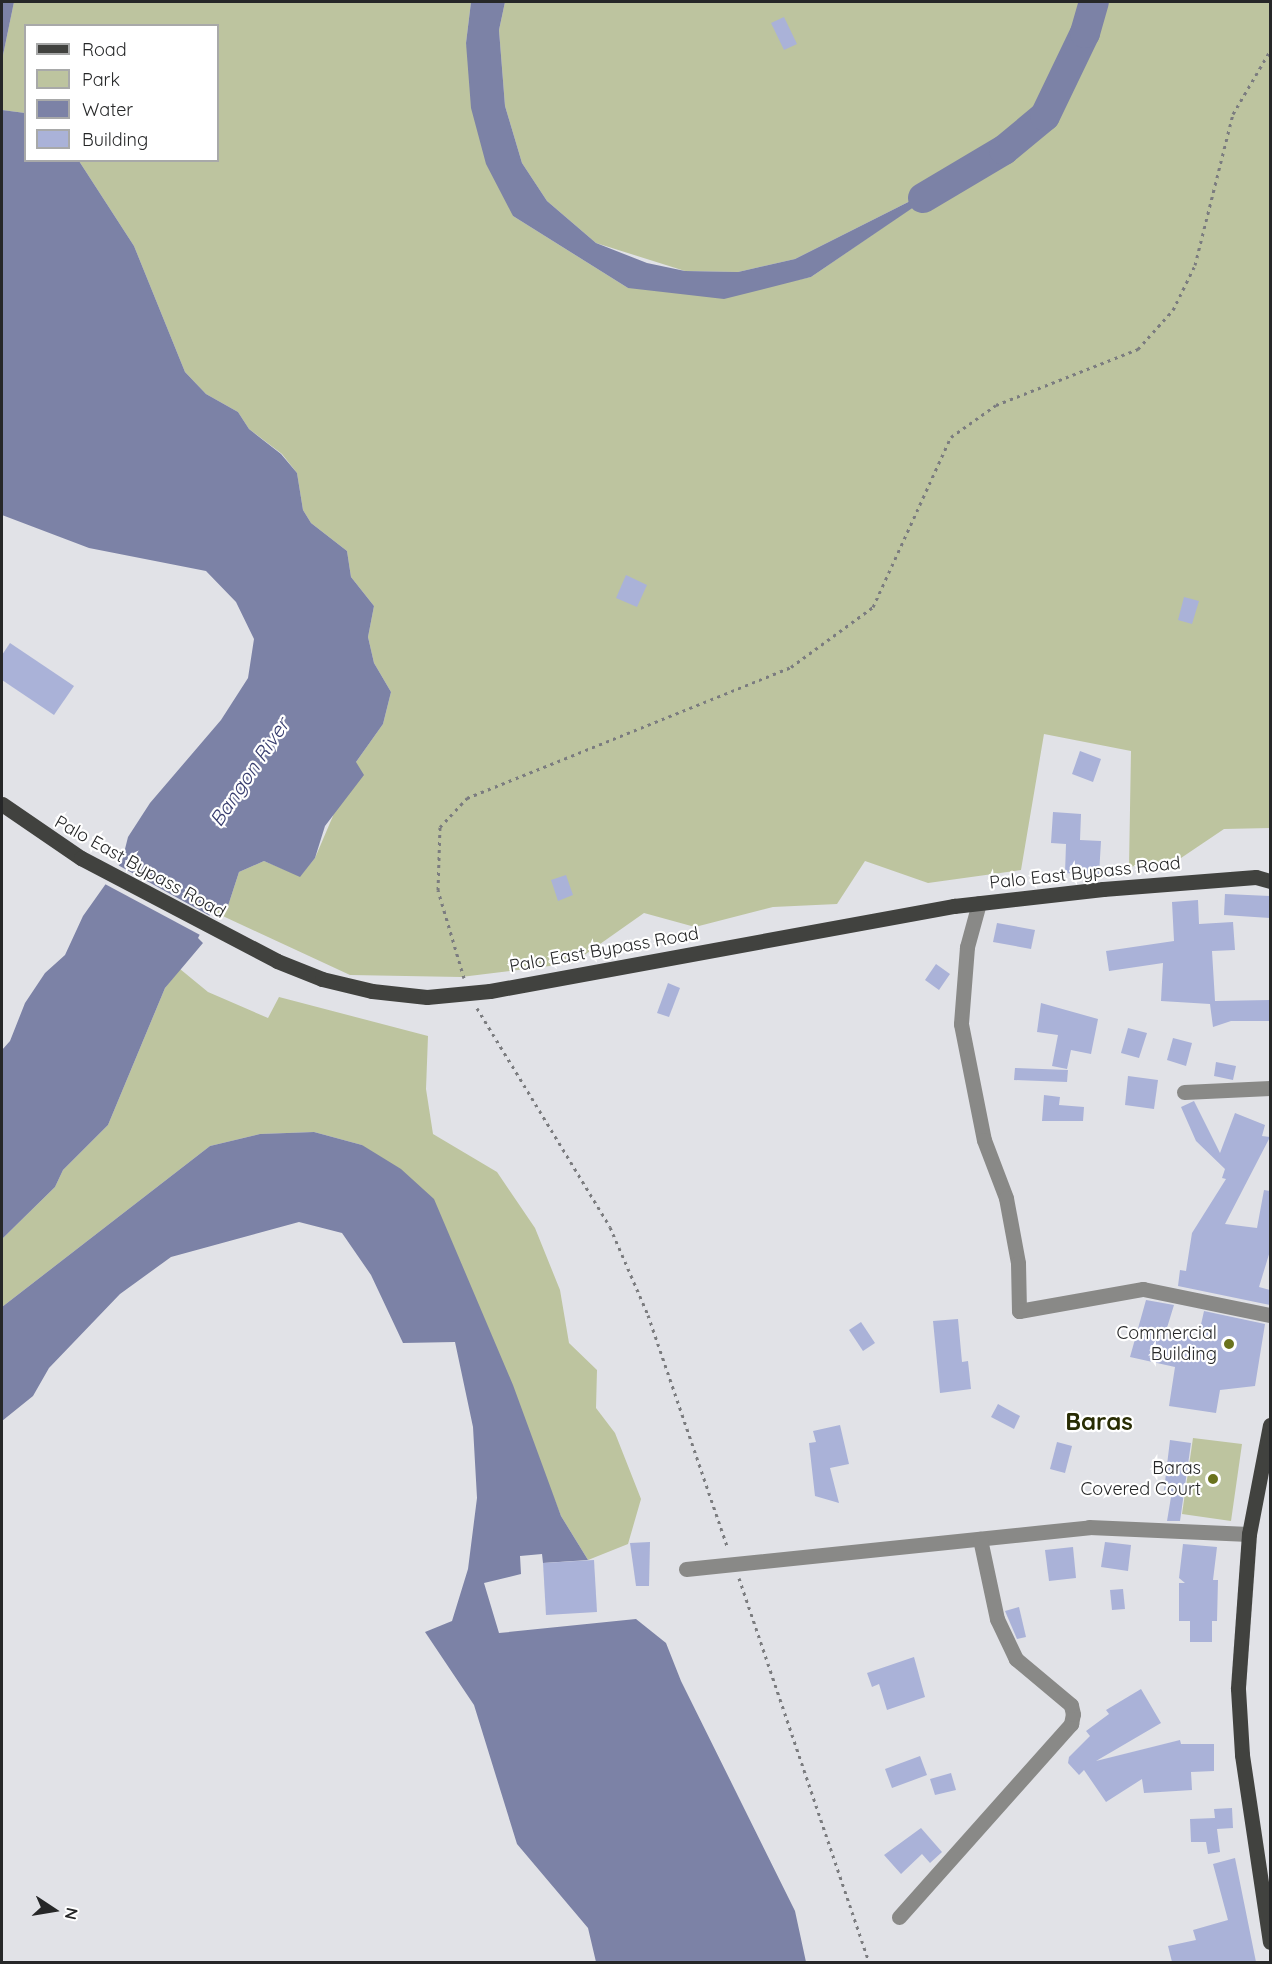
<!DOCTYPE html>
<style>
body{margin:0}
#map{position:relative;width:1272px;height:1964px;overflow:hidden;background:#e1e2e7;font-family:Quicksand,sans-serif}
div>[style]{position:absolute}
.green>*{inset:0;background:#bdc49f}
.water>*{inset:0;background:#7c82a6}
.pier>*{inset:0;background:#e1e2e7}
.river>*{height:30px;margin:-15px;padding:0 15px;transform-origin:15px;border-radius:15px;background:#7c82a6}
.building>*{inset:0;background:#aab2d8}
.path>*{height:3px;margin-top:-1.5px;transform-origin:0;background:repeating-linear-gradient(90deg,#7b7c7f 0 3px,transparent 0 7.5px)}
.minor>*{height:15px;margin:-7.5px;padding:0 7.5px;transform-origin:7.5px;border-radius:7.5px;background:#898987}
.major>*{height:15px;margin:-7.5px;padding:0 7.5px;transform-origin:7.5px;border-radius:7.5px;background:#41423f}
.dots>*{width:16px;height:16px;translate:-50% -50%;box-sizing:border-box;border:3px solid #fff;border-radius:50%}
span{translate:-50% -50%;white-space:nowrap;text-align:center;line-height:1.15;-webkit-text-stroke:4.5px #fff;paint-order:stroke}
.street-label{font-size:18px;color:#262728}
.poi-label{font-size:18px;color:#262728}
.right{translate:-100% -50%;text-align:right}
.water-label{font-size:20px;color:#373c6e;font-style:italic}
.district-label{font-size:24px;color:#282c03;font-weight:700}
.frame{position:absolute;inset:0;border:3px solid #262728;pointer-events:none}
.legend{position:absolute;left:24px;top:24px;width:195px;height:138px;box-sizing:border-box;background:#fff;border:2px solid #a8a9a9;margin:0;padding:8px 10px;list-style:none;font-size:18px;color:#262728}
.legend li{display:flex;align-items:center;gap:12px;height:30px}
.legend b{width:30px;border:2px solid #a8a9a9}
.north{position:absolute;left:24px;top:1880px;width:60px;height:60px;-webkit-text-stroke:4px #fff;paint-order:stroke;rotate:102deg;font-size:16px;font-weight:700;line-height:24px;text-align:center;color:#262728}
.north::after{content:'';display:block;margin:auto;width:21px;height:27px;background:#262728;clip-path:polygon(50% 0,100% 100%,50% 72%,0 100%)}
</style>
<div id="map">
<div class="green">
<div style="clip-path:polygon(14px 2px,471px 2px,466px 43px,513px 216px,628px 288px,769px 286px,811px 277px,952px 180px,795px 259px,738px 272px,685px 271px,596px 243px,547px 201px,522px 163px,505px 106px,499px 30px,505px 2px,1270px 2px,1270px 828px,1224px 829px,1181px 858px,1129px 867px,1131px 751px,1044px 734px,1021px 870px,928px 883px,865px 861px,837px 904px,773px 907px,695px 927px,644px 913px,573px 963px,461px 977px,350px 975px,212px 911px,227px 909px,239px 872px,264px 861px,300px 876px,315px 858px,356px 762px,383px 724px,391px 692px,374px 663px,368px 637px,374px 606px,351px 577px,347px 551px,311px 523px,303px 510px,297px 473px,282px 454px,249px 429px,238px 412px,206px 394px,185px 372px,134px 246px,79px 161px,218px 160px,218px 26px,26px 26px,25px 113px,2px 110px,2px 60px)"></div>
<div style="clip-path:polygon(180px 969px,208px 992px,268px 1018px,279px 997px,428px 1036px,426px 1089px,433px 1134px,497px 1172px,535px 1228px,560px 1290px,569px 1343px,597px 1370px,596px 1408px,615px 1433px,641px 1499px,628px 1544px,588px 1560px,561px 1516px,481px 1314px,362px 1145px,314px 1132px,260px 1134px,210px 1146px,2px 1307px,2px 1239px,55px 1187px,63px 1170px,108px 1125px,165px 988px)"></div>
<div style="clip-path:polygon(1193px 1438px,1242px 1444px,1231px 1521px,1182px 1514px)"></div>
</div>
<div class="water">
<div style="clip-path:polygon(2px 2px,14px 2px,2px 60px)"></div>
<div style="clip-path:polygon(471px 2px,505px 2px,499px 30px,505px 106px,522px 163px,547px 201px,596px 243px,647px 263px,685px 271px,738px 272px,795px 259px,958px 177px,811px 277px,724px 299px,628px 288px,513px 216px,486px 164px,471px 108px,466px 43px)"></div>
<div style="clip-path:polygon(2px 110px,25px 113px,26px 160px,79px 161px,134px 246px,185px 372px,206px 394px,238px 412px,249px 429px,281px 454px,297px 473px,303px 510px,311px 523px,347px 551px,351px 577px,374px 606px,368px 637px,374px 663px,391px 692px,383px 724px,356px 762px,364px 775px,325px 826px,315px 858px,300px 877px,264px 861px,239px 872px,227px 909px,212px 911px,198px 938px,203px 943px,165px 988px,108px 1125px,63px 1170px,55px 1187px,2px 1239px,2px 1050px,10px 1041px,25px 1003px,45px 973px,65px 955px,83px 916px,122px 861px,128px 837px,150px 803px,221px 720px,248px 678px,254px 639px,236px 602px,206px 571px,89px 548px,2px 515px)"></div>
<div style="clip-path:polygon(314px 1132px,362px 1145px,401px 1169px,434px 1199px,513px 1385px,561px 1516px,588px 1560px,543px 1563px,542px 1554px,520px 1556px,521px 1574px,484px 1583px,499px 1633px,636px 1619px,666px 1643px,681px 1681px,795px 1911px,806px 1962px,596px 1962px,588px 1928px,517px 1844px,474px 1705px,425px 1632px,452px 1621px,468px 1569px,477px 1498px,473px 1427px,455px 1342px,403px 1343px,371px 1275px,342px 1233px,299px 1222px,171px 1257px,120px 1294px,49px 1368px,33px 1396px,2px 1421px,2px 1307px,210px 1146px,260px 1134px)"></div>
</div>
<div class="pier">
<div style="clip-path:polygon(116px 864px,212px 917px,202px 936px,103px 883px)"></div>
</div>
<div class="river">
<div style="left:923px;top:198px;width:94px;rotate:-30.7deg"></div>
<div style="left:1004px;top:150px;width:53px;rotate:-39.7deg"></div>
<div style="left:1045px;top:116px;width:92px;rotate:-64.3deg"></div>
<div style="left:1085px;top:33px;width:32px;rotate:-74deg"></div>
</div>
<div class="building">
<div style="clip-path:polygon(784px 17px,797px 44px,784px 50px,771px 23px)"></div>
<div style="clip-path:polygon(626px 575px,647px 585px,637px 607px,616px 598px)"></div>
<div style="clip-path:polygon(1184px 597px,1199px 601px,1192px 624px,1178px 620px)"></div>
<div style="clip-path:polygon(10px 643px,74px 686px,54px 715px,2px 680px,2px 655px)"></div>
<div style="clip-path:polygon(1080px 751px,1101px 759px,1093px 782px,1072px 774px)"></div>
<div style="clip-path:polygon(1053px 812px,1081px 814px,1080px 840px,1101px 841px,1099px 875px,1065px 873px,1066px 844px,1051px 843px)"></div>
<div style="clip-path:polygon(566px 875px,573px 895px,558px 901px,551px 880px)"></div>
<div style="clip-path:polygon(1225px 894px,1270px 896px,1270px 918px,1224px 915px)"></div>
<div style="clip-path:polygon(1198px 900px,1199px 924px,1233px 922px,1235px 950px,1212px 951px,1215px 1001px,1270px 1000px,1270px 1021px,1231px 1021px,1213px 1027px,1210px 1004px,1161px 1001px,1163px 963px,1109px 971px,1106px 951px,1174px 941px,1172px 902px)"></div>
<div style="clip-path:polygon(997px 923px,1035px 930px,1031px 949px,993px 942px)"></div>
<div style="clip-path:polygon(936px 964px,950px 974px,939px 990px,925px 980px)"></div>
<div style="clip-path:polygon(668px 983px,680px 988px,669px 1017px,657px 1013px)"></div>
<div style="clip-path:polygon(1041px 1003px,1098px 1019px,1091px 1054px,1071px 1050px,1067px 1069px,1052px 1066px,1058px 1035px,1037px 1032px)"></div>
<div style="clip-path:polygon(1128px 1028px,1147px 1033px,1139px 1058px,1121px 1053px)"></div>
<div style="clip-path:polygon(1173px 1038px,1192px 1043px,1186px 1066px,1167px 1060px)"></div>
<div style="clip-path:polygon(1216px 1062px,1236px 1066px,1233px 1080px,1214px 1076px)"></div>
<div style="clip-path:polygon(1015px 1068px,1068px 1070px,1067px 1082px,1014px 1080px)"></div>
<div style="clip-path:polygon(1128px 1076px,1158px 1080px,1154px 1109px,1125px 1105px)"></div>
<div style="clip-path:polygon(1044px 1095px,1060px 1097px,1059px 1105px,1084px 1107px,1083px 1121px,1042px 1121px)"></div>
<div style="clip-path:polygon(1194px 1101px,1220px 1153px,1235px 1113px,1265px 1125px,1262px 1136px,1270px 1137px,1225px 1224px,1257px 1228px,1264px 1190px,1270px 1191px,1270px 1251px,1259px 1287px,1270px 1290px,1270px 1305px,1178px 1286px,1180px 1270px,1186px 1271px,1192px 1233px,1226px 1179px,1222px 1178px,1225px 1169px,1196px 1141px,1181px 1107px)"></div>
<div style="clip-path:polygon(1146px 1300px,1174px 1305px,1166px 1331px,1198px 1338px,1204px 1311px,1265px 1324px,1255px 1386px,1220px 1390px,1216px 1413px,1169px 1406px,1175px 1367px,1130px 1357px)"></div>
<div style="clip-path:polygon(958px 1319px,962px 1362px,968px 1361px,971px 1389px,940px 1393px,933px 1321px)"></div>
<div style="clip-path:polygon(861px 1322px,875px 1343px,863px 1351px,849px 1330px)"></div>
<div style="clip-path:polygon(998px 1404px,1020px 1416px,1014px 1429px,991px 1417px)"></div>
<div style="clip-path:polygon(840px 1425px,849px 1464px,830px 1468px,839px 1503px,815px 1496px,809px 1443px,816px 1442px,813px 1431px)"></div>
<div style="clip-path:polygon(1170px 1440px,1191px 1443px,1180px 1521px,1167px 1521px,1172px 1491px,1164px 1490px)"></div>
<div style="clip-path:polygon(1057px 1442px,1072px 1446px,1065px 1473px,1050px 1469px)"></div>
<div style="clip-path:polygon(650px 1542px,649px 1586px,636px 1586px,630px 1543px)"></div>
<div style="clip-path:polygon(1105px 1542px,1131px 1545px,1128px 1571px,1101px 1567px)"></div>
<div style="clip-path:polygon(1183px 1544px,1217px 1547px,1213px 1580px,1218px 1580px,1217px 1621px,1212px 1621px,1212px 1642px,1190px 1642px,1190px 1621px,1179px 1621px,1179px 1583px,1185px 1583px,1179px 1578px)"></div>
<div style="clip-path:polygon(1073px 1547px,1076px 1578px,1049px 1581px,1045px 1550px)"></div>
<div style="clip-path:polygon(594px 1560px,597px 1612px,546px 1615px,543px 1563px)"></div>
<div style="clip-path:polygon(1123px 1589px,1125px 1609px,1112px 1610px,1110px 1590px)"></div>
<div style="clip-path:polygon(1019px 1607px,1026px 1637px,1017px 1639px,1005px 1611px)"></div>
<div style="clip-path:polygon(914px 1657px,925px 1697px,887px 1710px,879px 1684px,872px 1687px,867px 1673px)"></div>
<div style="clip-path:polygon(1141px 1689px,1161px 1723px,1096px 1761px,1180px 1740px,1181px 1744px,1214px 1744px,1214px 1771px,1191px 1772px,1192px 1790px,1144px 1793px,1142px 1779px,1106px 1802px,1084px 1770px,1079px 1775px,1068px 1763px,1069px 1757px,1090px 1736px,1086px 1731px,1109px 1714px,1106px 1710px)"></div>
<div style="clip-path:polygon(920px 1756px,927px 1775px,892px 1788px,885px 1769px)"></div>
<div style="clip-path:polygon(951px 1773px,956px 1790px,935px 1795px,930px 1779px)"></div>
<div style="clip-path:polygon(1232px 1808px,1233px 1828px,1217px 1829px,1220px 1852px,1208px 1854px,1206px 1842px,1191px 1842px,1190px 1819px,1215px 1818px,1214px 1809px)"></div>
<div style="clip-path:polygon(921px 1828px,942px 1852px,930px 1863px,922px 1854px,901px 1874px,884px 1855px)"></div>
<div style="clip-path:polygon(1235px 1858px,1256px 1962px,1172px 1962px,1168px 1946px,1196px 1940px,1193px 1930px,1228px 1920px,1213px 1864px)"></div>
</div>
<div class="path">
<div style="left:464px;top:978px;width:92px;rotate:-106.5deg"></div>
<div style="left:438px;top:890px;width:63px;rotate:-88.2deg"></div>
<div style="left:440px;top:827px;width:40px;rotate:-47deg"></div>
<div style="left:467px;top:798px;width:349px;rotate:-22deg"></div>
<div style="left:791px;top:667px;width:102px;rotate:-36.2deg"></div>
<div style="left:873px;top:607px;width:187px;rotate:-65.4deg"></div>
<div style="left:951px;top:437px;width:55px;rotate:-35.4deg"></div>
<div style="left:996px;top:405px;width:153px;rotate:-21.5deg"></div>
<div style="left:1138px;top:349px;width:52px;rotate:-48.1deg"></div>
<div style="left:1173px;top:310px;width:50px;rotate:-63.9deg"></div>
<div style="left:1195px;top:265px;width:156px;rotate:-75.9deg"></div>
<div style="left:1233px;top:114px;width:73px;rotate:-59.6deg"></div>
<div style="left:477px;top:1008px;width:256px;rotate:58.7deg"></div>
<div style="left:610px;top:1227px;width:96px;rotate:66.6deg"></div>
<div style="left:648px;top:1315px;width:247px;rotate:71.1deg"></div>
<div style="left:739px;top:1578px;width:405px;rotate:71.3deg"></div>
</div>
<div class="minor">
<div style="left:979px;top:903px;width:46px;rotate:105.3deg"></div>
<div style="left:967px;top:947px;width:77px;rotate:94.5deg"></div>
<div style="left:961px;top:1024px;width:118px;rotate:78.8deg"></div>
<div style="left:984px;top:1140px;width:62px;rotate:69.2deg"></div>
<div style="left:1006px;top:1198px;width:66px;rotate:79.5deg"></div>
<div style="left:1018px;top:1263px;width:48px;rotate:88.8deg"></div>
<div style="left:1019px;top:1311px;width:126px;rotate:-10.1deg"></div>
<div style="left:1143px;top:1289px;width:130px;rotate:11.6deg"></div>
<div style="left:1184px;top:1092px;width:86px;rotate:-2.7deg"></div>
<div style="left:686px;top:1569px;width:405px;rotate:-5.9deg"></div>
<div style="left:1089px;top:1527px;width:160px;rotate:2.5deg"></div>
<div style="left:899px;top:1917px;width:259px;rotate:-48.3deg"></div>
<div style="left:1071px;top:1724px;width:10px;rotate:-79deg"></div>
<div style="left:1073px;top:1714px;width:9px;rotate:-103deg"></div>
<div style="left:1071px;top:1705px;width:72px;rotate:-140.1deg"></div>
<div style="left:1016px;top:1659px;width:44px;rotate:-115.4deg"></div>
<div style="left:997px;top:1619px;width:82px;rotate:-102deg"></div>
</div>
<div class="major">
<div style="left:2px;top:804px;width:96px;rotate:34.4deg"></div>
<div style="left:81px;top:858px;width:221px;rotate:27.7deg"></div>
<div style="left:277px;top:961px;width:48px;rotate:21.8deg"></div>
<div style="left:322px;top:979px;width:51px;rotate:13.5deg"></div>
<div style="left:372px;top:991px;width:55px;rotate:6.2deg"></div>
<div style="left:427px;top:997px;width:63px;rotate:-5.4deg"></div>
<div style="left:490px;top:991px;width:472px;rotate:-10.4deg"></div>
<div style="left:954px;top:906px;width:150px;rotate:-6.5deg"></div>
<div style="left:1103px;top:889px;width:153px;rotate:-4.5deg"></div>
<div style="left:1256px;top:877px;width:15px;rotate:16deg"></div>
<div style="left:1270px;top:1425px;width:111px;rotate:100.9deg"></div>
<div style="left:1249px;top:1534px;width:155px;rotate:94.1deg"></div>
<div style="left:1238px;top:1689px;width:66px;rotate:86.5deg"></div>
<div style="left:1242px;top:1755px;width:189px;rotate:81.5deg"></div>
</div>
<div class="dots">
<div style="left:1229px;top:1344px;background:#6a731d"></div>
<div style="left:1213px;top:1479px;background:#6a731d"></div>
</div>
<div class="street-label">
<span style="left:140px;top:867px;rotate:29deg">Palo East Bypass Road</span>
<span style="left:1085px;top:873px;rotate:-6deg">Palo East Bypass Road</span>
<span style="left:604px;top:950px;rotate:-10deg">Palo East Bypass Road</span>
</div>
<div class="poi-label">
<span class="right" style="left:1217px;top:1344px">Commercial<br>Building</span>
<span class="right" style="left:1201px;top:1479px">Baras<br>Covered Court</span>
</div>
<div class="water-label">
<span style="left:249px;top:772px;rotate:-56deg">Bangon River</span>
</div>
<div class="district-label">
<span style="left:1099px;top:1422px">Baras</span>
</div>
<div class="frame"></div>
<ul class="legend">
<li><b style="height:8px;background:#41423f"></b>Road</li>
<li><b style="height:16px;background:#bdc49f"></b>Park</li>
<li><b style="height:16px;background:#7c82a6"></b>Water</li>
<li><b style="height:16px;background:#aab2d8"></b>Building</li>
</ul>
<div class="north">N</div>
</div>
